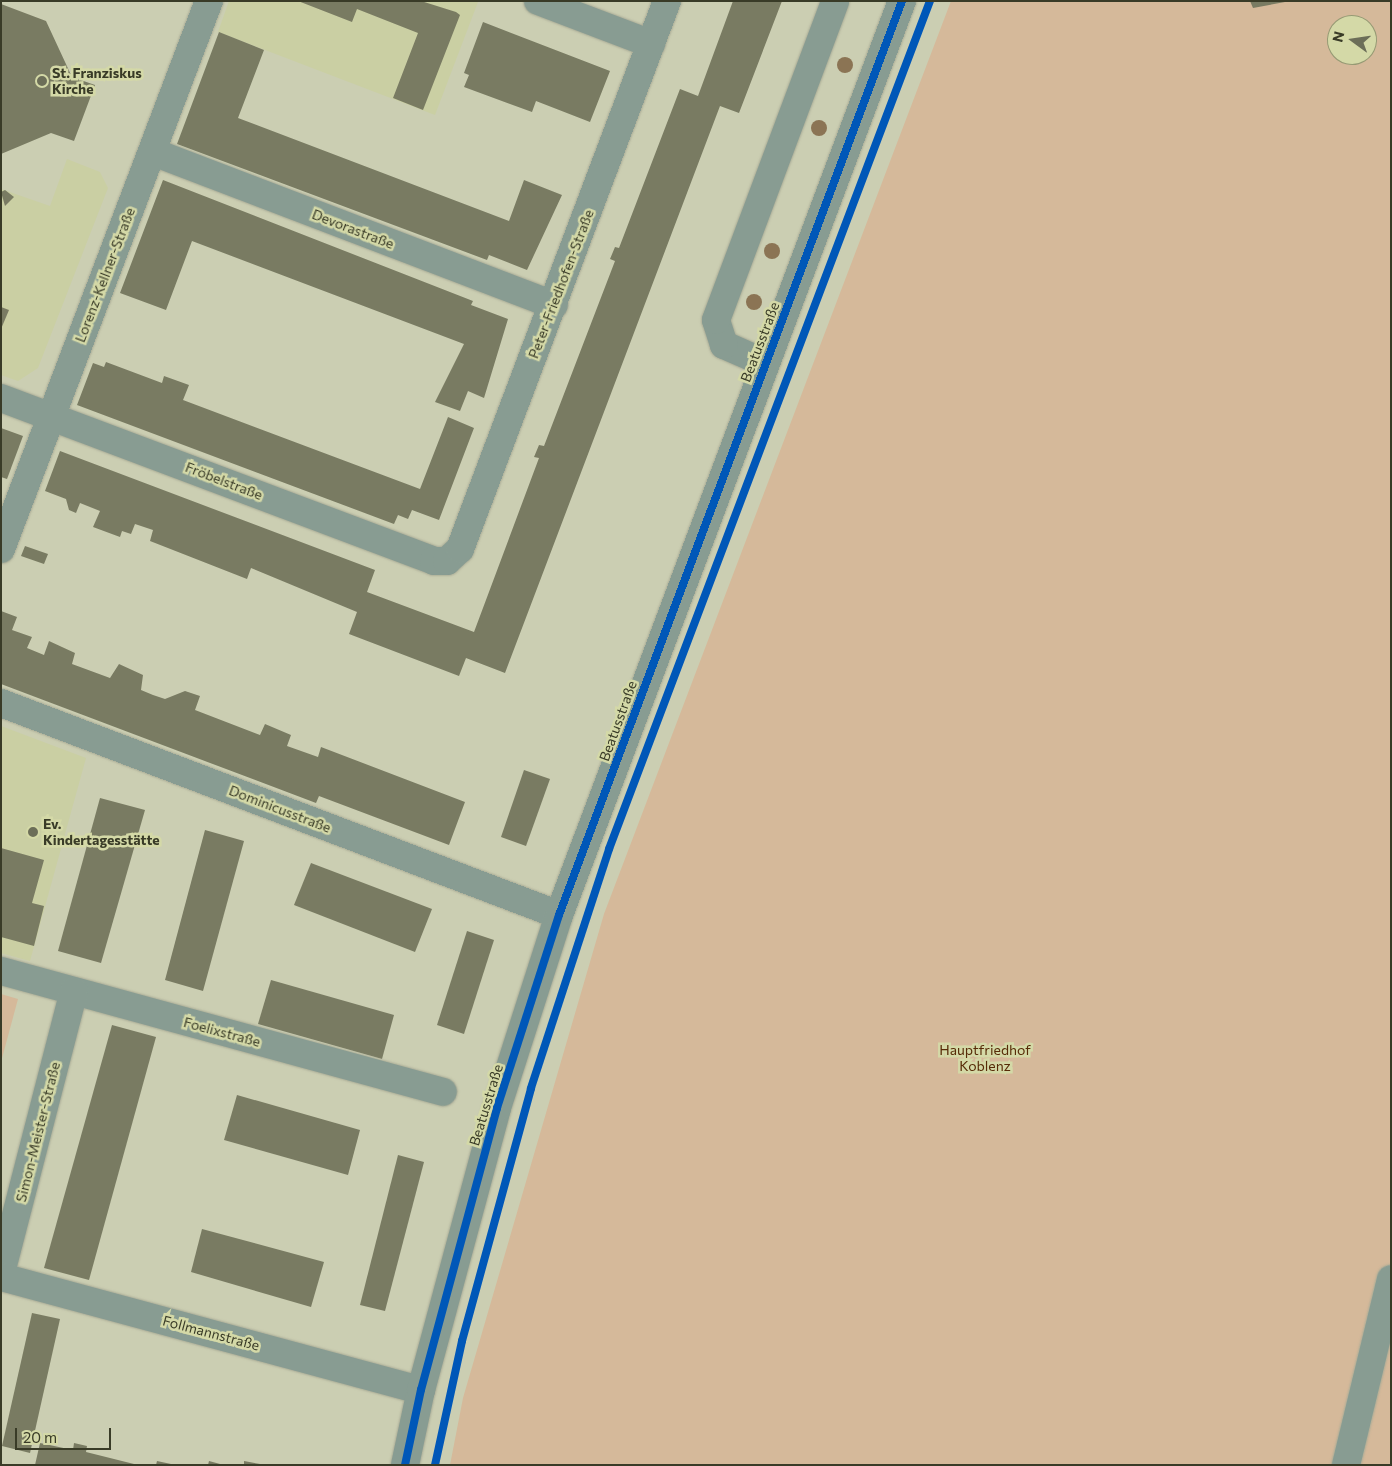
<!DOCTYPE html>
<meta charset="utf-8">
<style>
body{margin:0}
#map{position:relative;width:1392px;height:1466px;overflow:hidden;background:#cbceb2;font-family:Commissioner,sans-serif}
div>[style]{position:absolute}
.built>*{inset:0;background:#cacfa3}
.green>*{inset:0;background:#d5b99a}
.building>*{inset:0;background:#797b62}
.roads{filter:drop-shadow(0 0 1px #a9ab96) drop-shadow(0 0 1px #a9ab96)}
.minor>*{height:28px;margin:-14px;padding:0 14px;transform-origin:14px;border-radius:14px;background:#889c92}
.cycleway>*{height:8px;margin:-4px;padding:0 4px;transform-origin:4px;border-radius:4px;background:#0057b8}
.trees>*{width:16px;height:16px;margin:-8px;border-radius:50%;background:#8b7454}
.dots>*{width:14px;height:14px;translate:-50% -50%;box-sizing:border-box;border:2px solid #d4d9a7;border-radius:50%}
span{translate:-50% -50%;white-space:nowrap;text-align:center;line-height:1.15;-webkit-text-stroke:5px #d4d9a7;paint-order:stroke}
.poi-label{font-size:14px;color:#393b27;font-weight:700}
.left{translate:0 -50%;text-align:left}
.street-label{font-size:14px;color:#393b27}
.park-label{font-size:14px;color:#572b07}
.frame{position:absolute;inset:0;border:2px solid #393b27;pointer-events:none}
.north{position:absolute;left:1327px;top:15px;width:50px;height:50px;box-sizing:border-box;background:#d4d9a7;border:1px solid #969a74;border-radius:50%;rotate:284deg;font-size:14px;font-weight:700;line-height:20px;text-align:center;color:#393b27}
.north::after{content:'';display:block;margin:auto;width:18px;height:22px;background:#6c6e58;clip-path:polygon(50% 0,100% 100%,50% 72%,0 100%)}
.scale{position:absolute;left:15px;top:1428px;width:96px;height:22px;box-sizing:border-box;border:2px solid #393b27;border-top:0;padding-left:6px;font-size:15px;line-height:18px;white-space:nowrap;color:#393b27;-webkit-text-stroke:4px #d4d9a7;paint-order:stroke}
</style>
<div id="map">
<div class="built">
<div style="clip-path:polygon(229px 1px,475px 1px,478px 2px,435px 115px,218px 32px)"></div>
<div style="clip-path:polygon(67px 159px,100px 172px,108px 188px,38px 368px,18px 381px,1px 375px,1px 189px,50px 206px)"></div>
<div style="clip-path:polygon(1px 726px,86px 758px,30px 961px,1px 953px)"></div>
</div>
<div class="green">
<div style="clip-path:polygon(evenodd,951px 1px,1391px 1px,1391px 1465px,450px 1465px,463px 1398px,604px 914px,951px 1px,1337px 25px,1367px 25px,1367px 55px,1337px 55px,1337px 25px)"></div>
<div style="clip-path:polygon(1px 994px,18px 999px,1px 1062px)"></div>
</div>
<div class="building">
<div style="clip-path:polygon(298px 1px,421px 1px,456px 12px,460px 15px,423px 110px,393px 98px,418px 33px,357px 9px,352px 22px)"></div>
<div style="clip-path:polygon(733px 1px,782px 1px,739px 113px,720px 106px,505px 673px,466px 658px,459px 676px,349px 634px,357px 612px,251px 568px,247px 579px,150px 541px,153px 530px,135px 524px,131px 534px,122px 531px,120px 537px,93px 527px,100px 511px,80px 503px,76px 513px,69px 510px,66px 499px,45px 491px,60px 451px,375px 570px,367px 592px,474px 632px,539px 458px,534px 457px,539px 445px,544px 446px,615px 261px,610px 259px,615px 247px,619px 248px,680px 89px,698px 96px)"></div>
<div style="clip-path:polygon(1250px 1px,1285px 1px,1285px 2px,1253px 8px)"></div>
<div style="clip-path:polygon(1px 4px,46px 21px,72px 77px,95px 85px,74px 141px,51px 133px,1px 154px)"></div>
<div style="clip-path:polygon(483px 22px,610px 71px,590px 122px,536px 101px,532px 112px,464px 87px,469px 75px,464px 73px)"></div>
<div style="clip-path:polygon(219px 32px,264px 50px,238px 118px,509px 221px,524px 180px,562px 195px,527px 270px,489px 255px,487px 260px,177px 144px)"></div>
<div style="clip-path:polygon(163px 180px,473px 301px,471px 305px,508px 319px,484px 398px,468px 391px,460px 411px,435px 402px,464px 344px,192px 241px,166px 310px,120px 293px)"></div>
<div style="clip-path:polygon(5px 190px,14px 197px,5px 206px,1px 192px)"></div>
<div style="clip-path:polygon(1px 307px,9px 310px,1px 329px)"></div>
<div style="clip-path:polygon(106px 362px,162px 383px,164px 376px,189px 385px,183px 400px,420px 489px,448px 417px,474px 428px,439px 520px,412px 510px,408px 519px,398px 515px,394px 524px,77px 405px,93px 363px,104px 367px)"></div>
<div style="clip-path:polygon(1px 428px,23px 436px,7px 479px,1px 477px)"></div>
<div style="clip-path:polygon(25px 546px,48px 554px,44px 564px,21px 556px)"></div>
<div style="clip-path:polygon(1px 611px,17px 617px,12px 630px,32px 637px,27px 648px,44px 655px,49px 641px,75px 653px,72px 664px,110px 678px,119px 664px,143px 675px,141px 690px,153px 695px,165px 699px,185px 691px,200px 696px,195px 710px,260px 735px,265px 724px,291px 735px,287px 746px,318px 757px,321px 747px,465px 802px,449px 845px,319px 796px,316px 803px,1px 684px)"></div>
<div style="clip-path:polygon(524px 770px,550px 779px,526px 846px,501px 837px)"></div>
<div style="clip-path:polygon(100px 798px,145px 810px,101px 963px,58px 951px)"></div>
<div style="clip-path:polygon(205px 830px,244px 841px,203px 991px,165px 980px)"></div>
<div style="clip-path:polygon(1px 848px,44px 860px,32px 903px,44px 906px,34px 946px,1px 937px)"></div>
<div style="clip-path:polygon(311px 863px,432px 909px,415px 952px,294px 905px)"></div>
<div style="clip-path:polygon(467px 931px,494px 940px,464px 1034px,437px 1025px)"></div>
<div style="clip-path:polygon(271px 980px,394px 1015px,382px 1059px,258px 1024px)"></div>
<div style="clip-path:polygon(112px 1025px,156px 1037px,89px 1280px,44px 1268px)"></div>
<div style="clip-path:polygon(237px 1095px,360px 1130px,348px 1175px,224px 1140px)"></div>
<div style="clip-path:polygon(398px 1155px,424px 1162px,385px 1311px,360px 1305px)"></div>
<div style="clip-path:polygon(202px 1229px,324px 1262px,311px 1307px,191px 1272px)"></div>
<div style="clip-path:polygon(32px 1313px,60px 1319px,30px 1453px,2px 1446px)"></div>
<div style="clip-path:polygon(40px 1443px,73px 1450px,74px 1443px,87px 1446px,86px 1452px,138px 1465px,35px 1465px)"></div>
<div style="clip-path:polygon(157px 1461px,171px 1464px,170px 1465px,156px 1465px)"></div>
<div style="clip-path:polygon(209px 1461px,220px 1464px,220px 1465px,208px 1465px)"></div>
<div style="clip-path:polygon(244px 1461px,260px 1464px,260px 1465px,244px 1465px)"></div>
</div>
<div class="roads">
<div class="minor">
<div style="left:538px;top:1px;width:121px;rotate:20.8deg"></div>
<div style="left:153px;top:152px;width:429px;rotate:20.9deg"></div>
<div style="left:765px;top:363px;width:45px;rotate:-156.3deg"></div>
<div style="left:724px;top:345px;width:26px;rotate:-108deg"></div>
<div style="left:716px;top:320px;width:340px;rotate:-69.5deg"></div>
<div style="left:1px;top:398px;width:463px;rotate:20.6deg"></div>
<div style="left:434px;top:561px;width:13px"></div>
<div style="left:447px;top:561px;width:18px;rotate:-43deg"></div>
<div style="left:460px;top:549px;width:586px;rotate:-69.31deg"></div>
<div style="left:1px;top:549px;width:586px;rotate:-69.22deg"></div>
<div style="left:1px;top:703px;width:597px;rotate:20.8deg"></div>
<div style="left:1px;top:971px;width:458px;rotate:15.3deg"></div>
<div style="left:1px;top:1273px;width:291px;rotate:-75.5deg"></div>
<div style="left:1px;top:1277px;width:435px;rotate:15.1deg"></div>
<div style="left:405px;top:1465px;width:77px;rotate:-78deg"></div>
<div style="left:421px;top:1390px;width:292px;rotate:-74.9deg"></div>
<div style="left:497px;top:1108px;width:203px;rotate:-72.2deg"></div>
<div style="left:559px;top:915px;width:976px;rotate:-69.43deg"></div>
<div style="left:1346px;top:1465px;width:191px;rotate:-76.4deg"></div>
</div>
</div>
<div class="cycleway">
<div style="left:405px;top:1465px;width:77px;rotate:-78deg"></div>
<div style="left:421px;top:1390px;width:292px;rotate:-74.9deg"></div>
<div style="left:497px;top:1108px;width:203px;rotate:-72.2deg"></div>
<div style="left:559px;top:915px;width:976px;rotate:-69.43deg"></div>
<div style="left:435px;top:1465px;width:127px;rotate:-77.7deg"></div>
<div style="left:462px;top:1341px;width:262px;rotate:-74.7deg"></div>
<div style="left:531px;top:1088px;width:251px;rotate:-71.9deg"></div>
<div style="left:609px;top:849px;width:907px;rotate:-69.27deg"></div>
</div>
<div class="trees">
<div style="left:845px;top:65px"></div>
<div style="left:819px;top:128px"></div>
<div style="left:772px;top:251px"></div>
<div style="left:754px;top:302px"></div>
</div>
<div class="dots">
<div style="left:42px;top:81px;background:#6c6e58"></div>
<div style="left:33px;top:832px;background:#6c6e58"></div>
</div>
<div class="poi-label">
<span class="left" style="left:52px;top:81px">St. Franziskus<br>Kirche</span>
<span class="left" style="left:43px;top:832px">Ev.<br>Kindertagesstätte</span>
</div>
<div class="street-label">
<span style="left:353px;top:229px;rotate:21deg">Devorastraße</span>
<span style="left:105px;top:275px;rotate:-69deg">Lorenz-Kellner-Straße</span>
<span style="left:561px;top:284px;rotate:-69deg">Peter-Friedhofen-Straße</span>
<span style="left:760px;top:342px;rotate:-69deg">Beatusstraße</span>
<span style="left:224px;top:481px;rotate:21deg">Fröbelstraße</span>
<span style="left:618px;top:721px;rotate:-70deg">Beatusstraße</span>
<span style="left:280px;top:809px;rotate:21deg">Dominicusstraße</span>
<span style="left:222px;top:1032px;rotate:15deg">Foelixstraße</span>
<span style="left:486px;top:1105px;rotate:-73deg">Beatusstraße</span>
<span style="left:38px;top:1132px;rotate:-76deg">Simon-Meister-Straße</span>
<span style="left:211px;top:1333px;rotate:15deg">Follmannstraße</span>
</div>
<div class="park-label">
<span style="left:985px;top:1058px">Hauptfriedhof<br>Koblenz</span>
</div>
<div class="frame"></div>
<div class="north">N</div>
<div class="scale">20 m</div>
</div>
